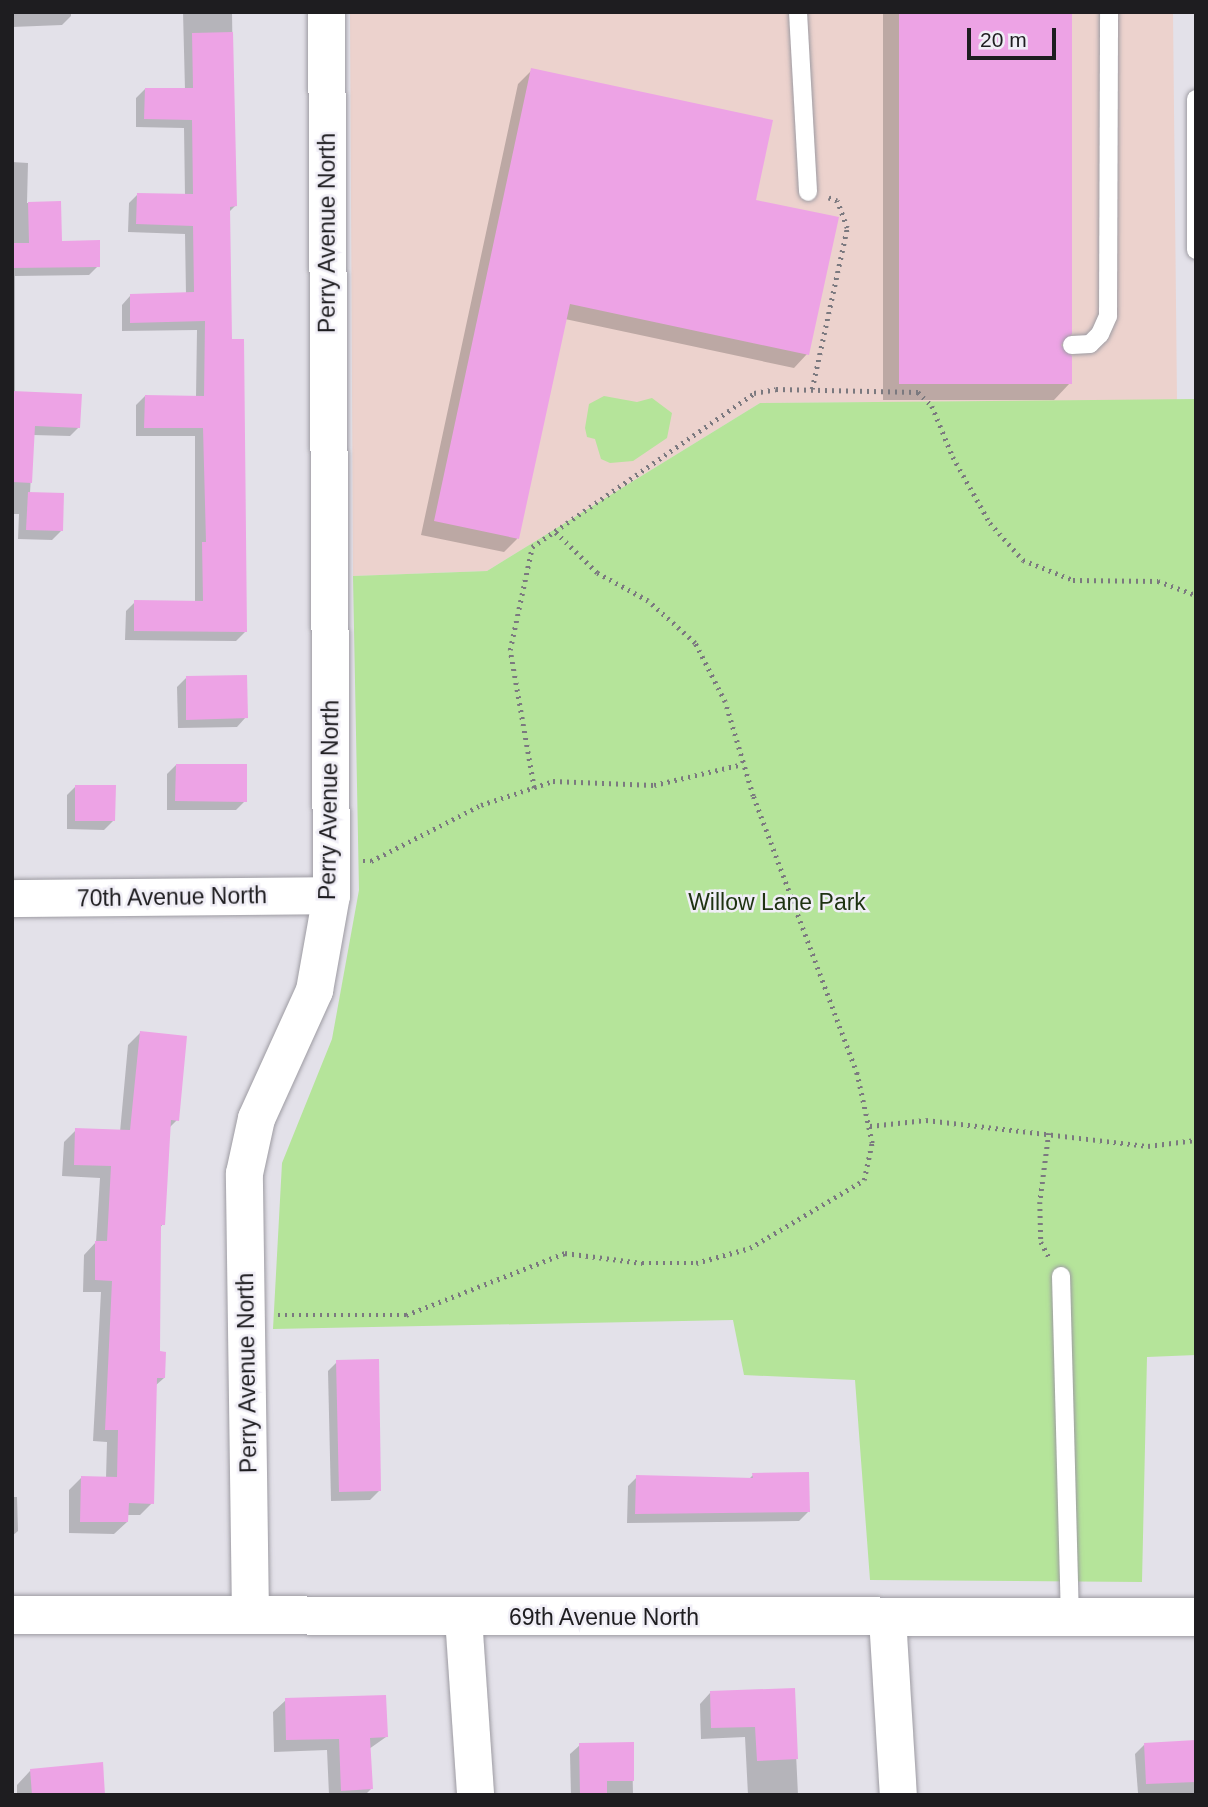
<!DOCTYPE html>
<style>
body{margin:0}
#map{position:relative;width:1208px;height:1807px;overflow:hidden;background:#e3e1e9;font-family:Helvetica,sans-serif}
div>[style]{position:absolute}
.education>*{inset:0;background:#ecd2cd}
.green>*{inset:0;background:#b5e49a}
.shadow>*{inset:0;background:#0003}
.building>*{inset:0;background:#eda3e5}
.path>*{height:4.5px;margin-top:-2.25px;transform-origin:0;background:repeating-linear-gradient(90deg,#7b797f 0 2px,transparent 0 7px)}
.roads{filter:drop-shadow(0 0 2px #9d9ba2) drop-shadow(0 0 2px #9d9ba2)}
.lane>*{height:18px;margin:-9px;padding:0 9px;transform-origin:9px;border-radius:9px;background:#fff}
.street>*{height:37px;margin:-18.5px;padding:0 18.5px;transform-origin:18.5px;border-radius:18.5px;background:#fff}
.secondary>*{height:38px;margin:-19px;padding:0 19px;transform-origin:19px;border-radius:19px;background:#fff}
span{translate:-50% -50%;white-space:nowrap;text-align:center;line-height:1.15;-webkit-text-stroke:5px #f0eef6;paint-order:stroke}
.street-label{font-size:23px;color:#1e1d20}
.park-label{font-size:23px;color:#1e3211}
.frame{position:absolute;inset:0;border:14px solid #1e1d20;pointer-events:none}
.scale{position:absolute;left:967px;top:28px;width:89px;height:32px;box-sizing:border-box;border:4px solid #1e1d20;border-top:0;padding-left:9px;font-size:21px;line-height:24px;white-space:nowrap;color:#1e1d20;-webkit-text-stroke:5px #f0eef6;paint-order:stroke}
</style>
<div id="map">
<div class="education">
<div style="clip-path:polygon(350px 12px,1173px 12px,1177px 400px,760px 403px,487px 571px,353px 576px)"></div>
</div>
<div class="green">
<div style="clip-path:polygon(604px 396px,637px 402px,652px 398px,672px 413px,667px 438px,633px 461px,610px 463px,601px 459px,595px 439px,587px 437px,585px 428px,589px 404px)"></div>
<div style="clip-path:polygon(1196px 399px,1196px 1355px,1147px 1357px,1142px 1582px,870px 1580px,855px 1380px,744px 1375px,733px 1320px,273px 1329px,282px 1163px,332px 1039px,359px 890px,353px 576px,487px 571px,760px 403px)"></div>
</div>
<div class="shadow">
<div style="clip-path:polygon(12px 12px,71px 12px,71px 16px,62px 25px,12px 27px)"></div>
<div style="clip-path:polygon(183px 12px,232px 12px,235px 206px,229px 212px,231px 340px,245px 632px,236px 641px,125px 640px,126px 611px,135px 602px,195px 603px,195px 436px,136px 436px,136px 405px,145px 396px,196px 397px,197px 330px,122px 331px,122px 305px,130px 296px,186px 294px,185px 234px,128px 232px,129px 203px,138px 194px,185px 196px,184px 128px,136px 127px,136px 98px,145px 89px,185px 90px)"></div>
<div style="clip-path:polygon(883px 12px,1070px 12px,1058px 345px,1070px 383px,1054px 400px,883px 400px)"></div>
<div style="clip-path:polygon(532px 70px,754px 201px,807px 354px,794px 368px,565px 319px,517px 539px,504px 552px,421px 535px,518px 84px)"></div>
<div style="clip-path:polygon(12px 162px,28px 163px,27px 203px,59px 203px,60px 243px,98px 266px,89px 275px,15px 276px,15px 393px,79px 427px,70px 436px,33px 435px,30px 493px,61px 531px,52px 540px,18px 539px,19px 514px,12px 514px)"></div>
<div style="clip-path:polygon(186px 678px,246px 717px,237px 727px,178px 728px,177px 687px)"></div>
<div style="clip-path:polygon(176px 765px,245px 801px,236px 810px,167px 810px,167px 774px)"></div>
<div style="clip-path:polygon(76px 786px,113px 821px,104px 830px,67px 829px,67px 795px)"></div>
<div style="clip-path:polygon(140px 1033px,177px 1120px,168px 1129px,163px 1224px,159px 1229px,158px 1353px,164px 1378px,155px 1386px,152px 1503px,140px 1515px,127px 1515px,127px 1522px,114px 1534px,69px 1533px,69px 1490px,81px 1478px,106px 1478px,107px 1442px,93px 1441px,101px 1292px,83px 1292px,84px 1255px,96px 1242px,100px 1178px,62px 1176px,64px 1142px,76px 1130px,120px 1132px,128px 1045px)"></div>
<div style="clip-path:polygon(337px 1362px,379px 1491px,370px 1500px,331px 1501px,328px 1371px)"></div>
<div style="clip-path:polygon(753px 1475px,808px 1512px,799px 1521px,627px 1523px,628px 1486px,637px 1477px,749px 1479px)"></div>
<div style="clip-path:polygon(12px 1497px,17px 1497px,18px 1531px,12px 1536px)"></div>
<div style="clip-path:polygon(793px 1690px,798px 1795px,748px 1795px,745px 1737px,701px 1739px,700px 1704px,710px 1693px)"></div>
<div style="clip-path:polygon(286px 1700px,386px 1737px,369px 1749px,371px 1789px,365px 1795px,329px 1795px,327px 1750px,274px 1752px,273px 1712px)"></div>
<div style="clip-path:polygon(1196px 1742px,1196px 1795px,1138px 1793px,1135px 1754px,1144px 1745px)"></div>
<div style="clip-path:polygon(632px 1744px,633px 1795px,571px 1795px,570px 1754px,580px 1745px)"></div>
<div style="clip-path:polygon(30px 1771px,103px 1795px,17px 1795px,17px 1785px)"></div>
</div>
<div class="building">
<div style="clip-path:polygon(899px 12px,1072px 12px,1072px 334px,1061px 345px,1072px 356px,1072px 384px,899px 384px)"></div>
<div style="clip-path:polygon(233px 32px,237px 206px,230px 207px,232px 339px,244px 339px,247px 632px,134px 631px,134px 600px,203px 601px,202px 542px,206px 542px,203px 428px,144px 428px,145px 395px,204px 396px,205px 321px,130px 323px,130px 294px,194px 292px,193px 226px,136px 224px,137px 193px,193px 194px,192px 120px,144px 119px,145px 88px,193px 88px,192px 33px)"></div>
<div style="clip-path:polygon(531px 68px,773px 120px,756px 200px,839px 217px,809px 355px,570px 304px,519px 539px,434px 521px)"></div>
<div style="clip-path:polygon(61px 201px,62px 241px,100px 240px,100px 267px,12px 268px,12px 243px,29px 243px,28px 202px)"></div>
<div style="clip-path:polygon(12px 391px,82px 394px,80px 428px,35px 426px,32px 483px,12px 482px)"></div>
<div style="clip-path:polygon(28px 492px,64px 493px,63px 531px,26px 530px)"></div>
<div style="clip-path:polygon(247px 675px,248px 718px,186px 720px,186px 676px)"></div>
<div style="clip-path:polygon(176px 764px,247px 764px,247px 802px,175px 801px)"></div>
<div style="clip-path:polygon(75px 785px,116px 785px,115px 821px,75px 821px)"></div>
<div style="clip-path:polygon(140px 1031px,187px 1036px,179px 1121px,171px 1120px,165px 1225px,161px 1225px,160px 1351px,166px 1352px,165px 1378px,157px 1378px,154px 1504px,129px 1503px,128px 1522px,80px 1522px,81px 1476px,117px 1477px,118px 1430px,105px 1430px,112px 1281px,95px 1280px,95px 1241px,107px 1241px,111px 1166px,74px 1165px,75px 1128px,130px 1130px)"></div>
<div style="clip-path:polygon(379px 1359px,381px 1491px,339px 1492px,336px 1360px)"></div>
<div style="clip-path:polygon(809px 1472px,810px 1512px,635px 1514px,636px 1475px,753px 1478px,752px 1473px)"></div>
<div style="clip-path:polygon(795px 1688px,798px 1759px,757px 1761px,755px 1727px,711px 1728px,710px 1691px)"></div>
<div style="clip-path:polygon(386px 1695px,388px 1737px,370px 1738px,373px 1789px,341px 1791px,339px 1739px,286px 1740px,285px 1698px)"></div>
<div style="clip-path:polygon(1196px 1740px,1196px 1782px,1146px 1784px,1144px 1743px)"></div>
<div style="clip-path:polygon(634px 1742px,634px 1781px,607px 1781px,607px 1795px,580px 1795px,579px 1743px)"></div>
<div style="clip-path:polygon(103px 1762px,105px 1795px,32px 1795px,30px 1769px)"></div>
</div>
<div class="path">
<div style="left:812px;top:389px;width:165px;rotate:-77.7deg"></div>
<div style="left:847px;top:228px;width:29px;rotate:-110deg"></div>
<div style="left:837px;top:201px;width:9px;rotate:-159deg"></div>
<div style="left:534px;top:788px;width:140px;rotate:-99.9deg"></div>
<div style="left:510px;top:650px;width:105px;rotate:-77.9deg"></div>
<div style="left:532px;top:547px;width:270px;rotate:-34.7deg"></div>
<div style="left:754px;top:393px;width:22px;rotate:-10deg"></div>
<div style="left:776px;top:389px;width:142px;rotate:1.2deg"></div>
<div style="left:918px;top:392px;width:20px;rotate:45deg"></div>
<div style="left:932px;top:406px;width:55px;rotate:67.6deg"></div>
<div style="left:953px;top:457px;width:76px;rotate:60.7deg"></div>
<div style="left:990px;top:523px;width:50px;rotate:48.3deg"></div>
<div style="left:1023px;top:560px;width:54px;rotate:21.8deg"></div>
<div style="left:1073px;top:580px;width:85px;rotate:0.7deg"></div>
<div style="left:1158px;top:581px;width:40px;rotate:20.2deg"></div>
<div style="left:363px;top:861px;width:8px"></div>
<div style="left:371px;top:861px;width:123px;rotate:-27deg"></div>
<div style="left:481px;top:805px;width:76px;rotate:-18.4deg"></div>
<div style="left:553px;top:781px;width:101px;rotate:2.3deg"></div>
<div style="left:654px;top:785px;width:91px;rotate:-13.3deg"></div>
<div style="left:870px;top:1126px;width:56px;rotate:-6.1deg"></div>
<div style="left:926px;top:1120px;width:224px;rotate:6.7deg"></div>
<div style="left:1148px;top:1146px;width:48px;rotate:-7.1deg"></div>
<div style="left:1049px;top:1133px;width:70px;rotate:97.4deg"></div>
<div style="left:1040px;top:1202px;width:40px;rotate:88.6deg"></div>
<div style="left:1041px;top:1242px;width:19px;rotate:62deg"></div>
<div style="left:278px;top:1315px;width:128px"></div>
<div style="left:406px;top:1315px;width:171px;rotate:-21.3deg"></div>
<div style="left:565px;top:1253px;width:78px;rotate:7.4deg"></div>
<div style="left:642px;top:1263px;width:54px"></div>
<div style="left:696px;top:1263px;width:56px;rotate:-15.5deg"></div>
<div style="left:750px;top:1248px;width:133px;rotate:-30.8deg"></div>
<div style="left:864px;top:1180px;width:38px;rotate:-78deg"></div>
<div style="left:872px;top:1143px;width:71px;rotate:-102.3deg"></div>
<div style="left:857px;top:1074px;width:297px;rotate:-110.5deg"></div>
<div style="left:753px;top:796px;width:98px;rotate:-106.6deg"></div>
<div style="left:725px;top:702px;width:66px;rotate:-117deg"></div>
<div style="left:695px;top:643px;width:63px;rotate:-138.2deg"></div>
<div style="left:648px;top:601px;width:58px;rotate:-151.2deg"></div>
<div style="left:597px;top:573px;width:59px;rotate:-135.7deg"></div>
</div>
<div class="roads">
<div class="lane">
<div style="left:798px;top:12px;width:180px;rotate:86.8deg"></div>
<div style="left:1196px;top:99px;width:151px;rotate:90deg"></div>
<div style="left:1072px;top:345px;width:18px;rotate:-3deg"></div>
<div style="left:1090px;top:344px;width:14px;rotate:-45deg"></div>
<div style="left:1100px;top:334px;width:20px;rotate:-66deg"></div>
<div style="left:1108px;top:316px;width:304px;rotate:-89.8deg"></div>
<div style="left:1061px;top:1276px;width:341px;rotate:88.5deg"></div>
</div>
<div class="street">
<div style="left:12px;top:898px;width:319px;rotate:-0.5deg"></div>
<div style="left:250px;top:1615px;width:442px;rotate:-90.8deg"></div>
<div style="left:244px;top:1173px;width:56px;rotate:-77.7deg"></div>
<div style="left:256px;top:1118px;width:141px;rotate:-65.6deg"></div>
<div style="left:314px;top:990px;width:97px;rotate:-79.9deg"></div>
<div style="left:331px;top:895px;width:883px;rotate:-90.32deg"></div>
<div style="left:463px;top:1617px;width:178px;rotate:86.1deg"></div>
<div style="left:887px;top:1617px;width:178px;rotate:86.5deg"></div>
</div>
<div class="secondary">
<div style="left:12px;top:1615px;width:1184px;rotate:0.1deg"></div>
</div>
</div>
<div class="street-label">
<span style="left:327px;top:233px;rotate:-90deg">Perry Avenue North</span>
<span style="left:329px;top:800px;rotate:-89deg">Perry Avenue North</span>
<span style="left:172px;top:897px;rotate:-1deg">70th Avenue North</span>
<span style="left:247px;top:1373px;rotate:-91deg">Perry Avenue North</span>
<span style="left:604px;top:1617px">69th Avenue North</span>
</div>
<div class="park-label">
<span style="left:777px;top:902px">Willow Lane Park</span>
</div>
<div class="frame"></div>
<div class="scale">20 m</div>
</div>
